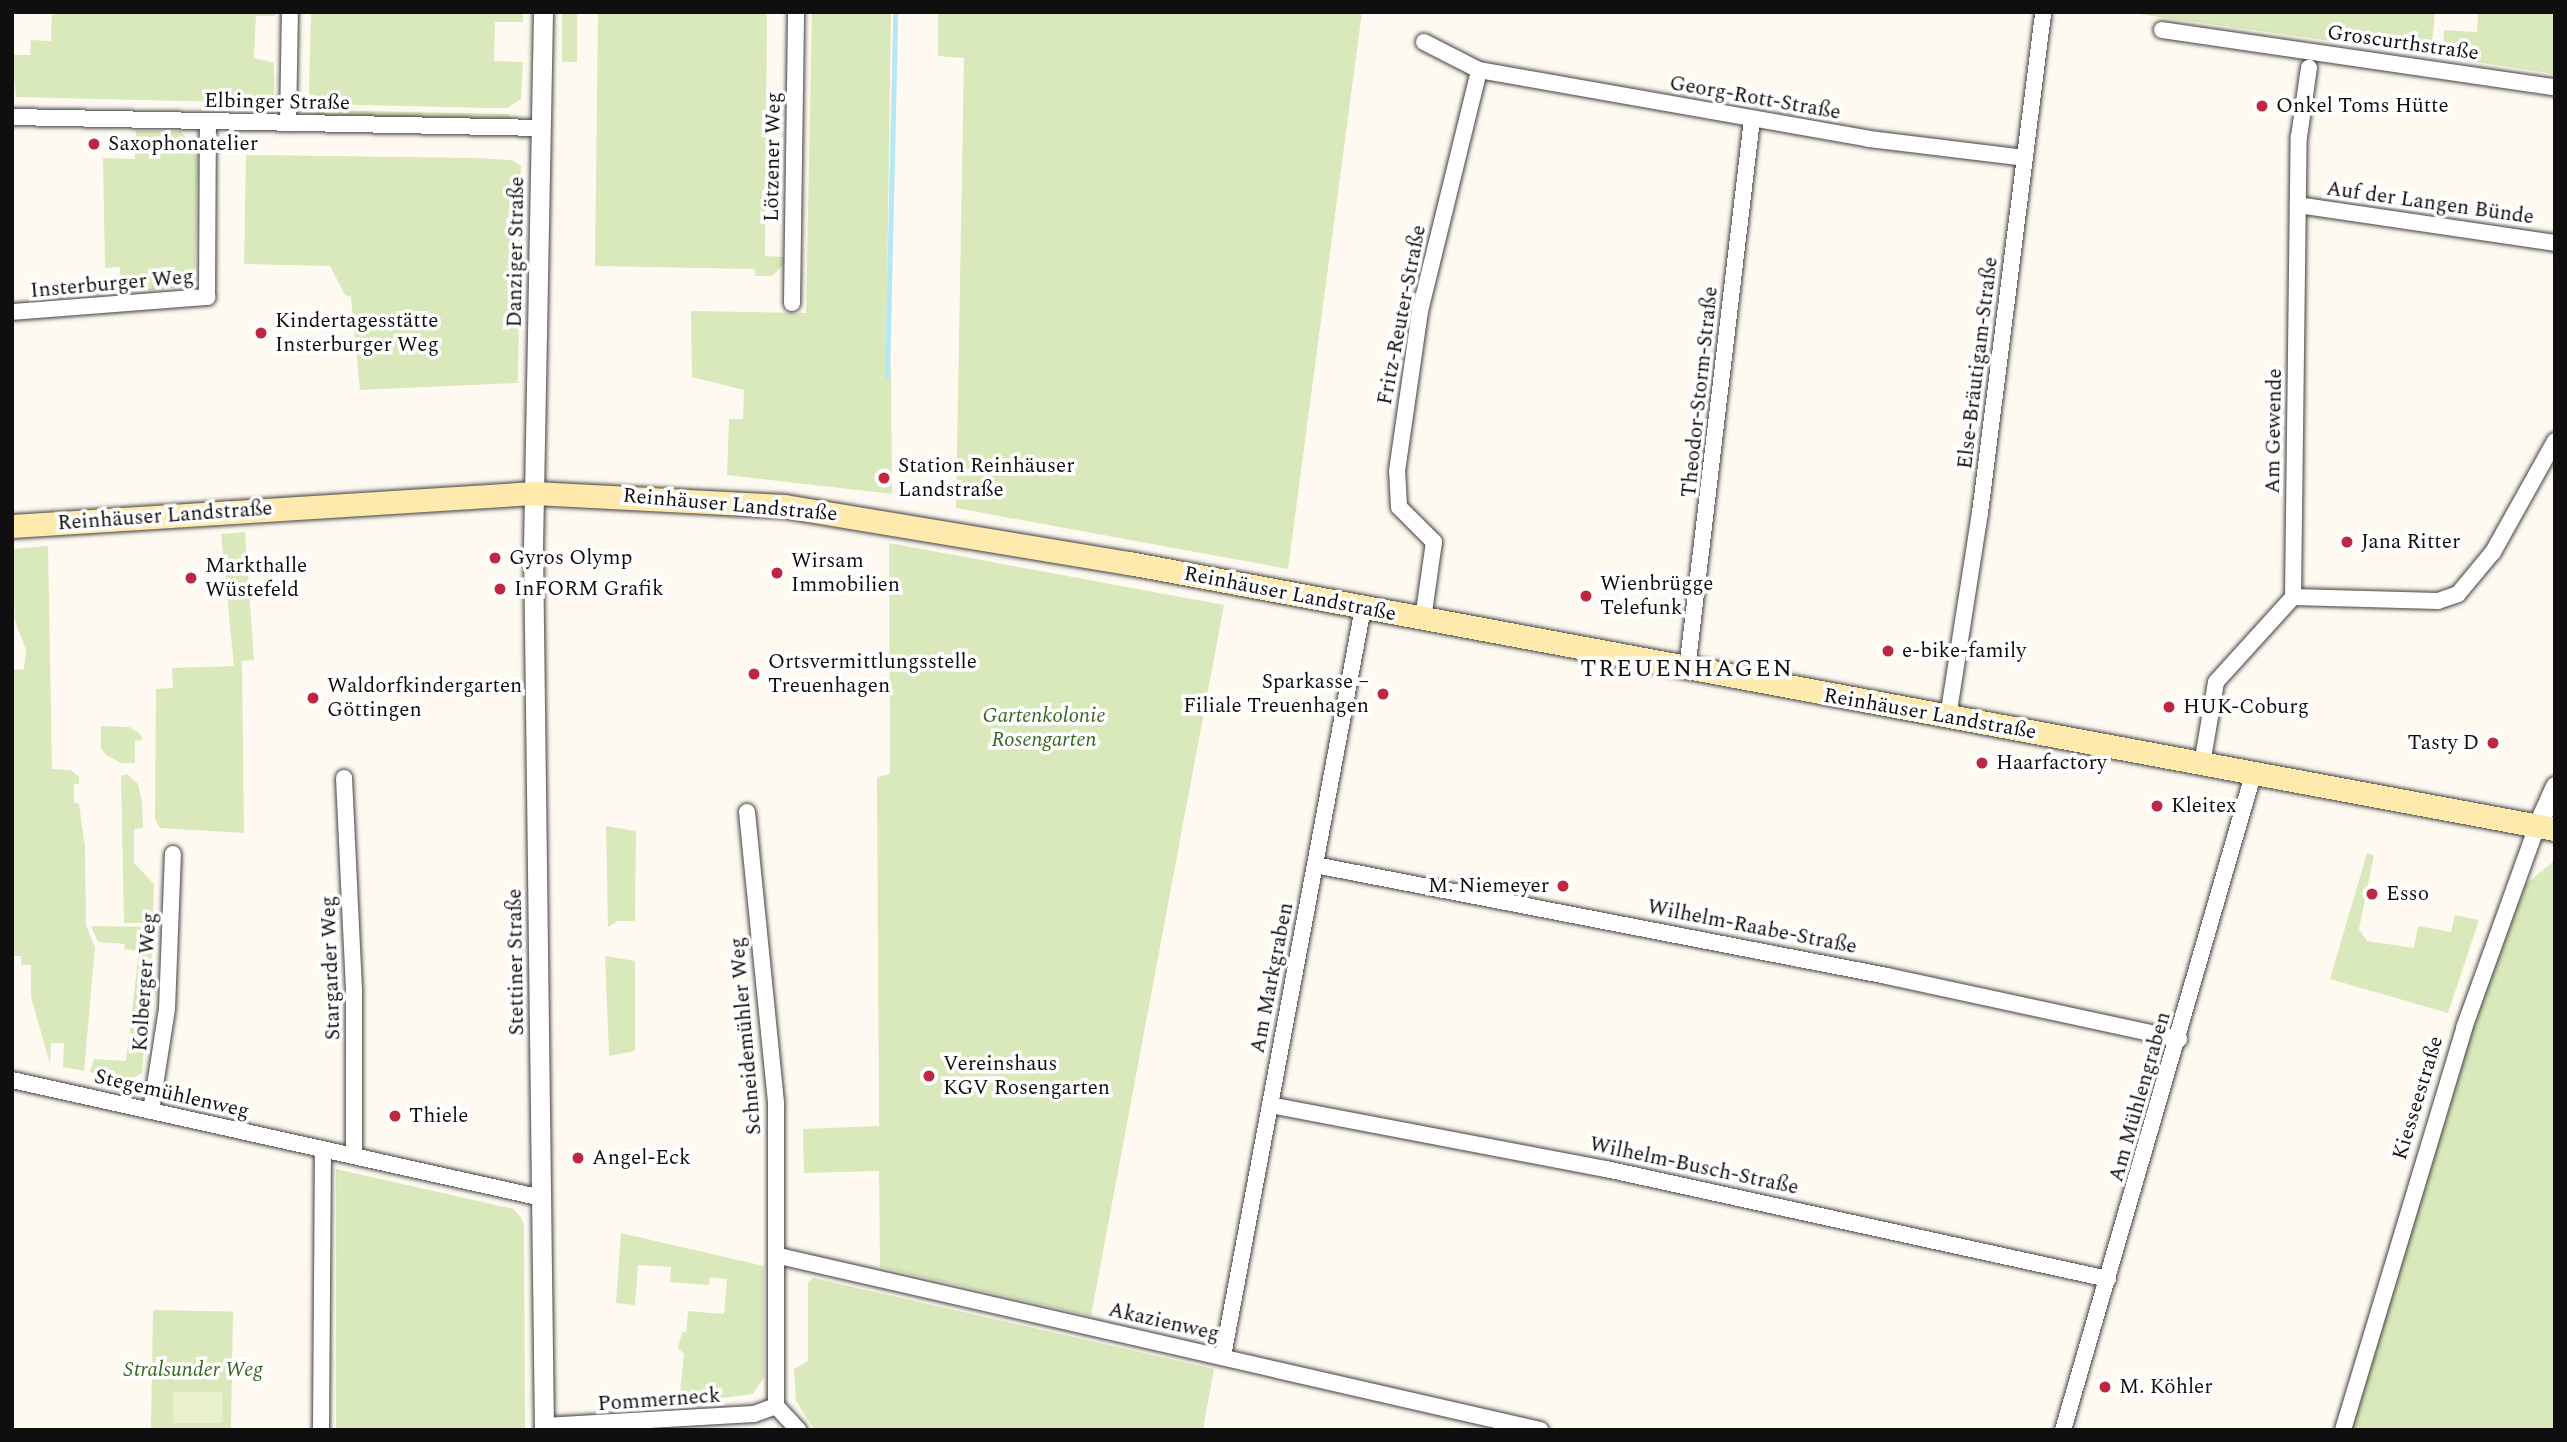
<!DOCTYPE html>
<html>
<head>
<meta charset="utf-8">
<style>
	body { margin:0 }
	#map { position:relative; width:2567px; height:1442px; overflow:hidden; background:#fffaf1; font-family:Spectral,serif }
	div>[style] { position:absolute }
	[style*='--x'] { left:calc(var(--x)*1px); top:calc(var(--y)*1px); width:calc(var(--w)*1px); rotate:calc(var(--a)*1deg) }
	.green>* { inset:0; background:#d9e9bb; transform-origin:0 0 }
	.pitch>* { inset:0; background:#e9f1cc; transform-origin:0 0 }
	.stream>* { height:5px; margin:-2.5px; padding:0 2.5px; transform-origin:2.5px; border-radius:2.5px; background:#b6e7f6 }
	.roads { filter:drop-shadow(0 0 2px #424242) drop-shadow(0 0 2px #424242) }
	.minor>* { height:16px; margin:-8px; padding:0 8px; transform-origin:8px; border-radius:8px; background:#fff }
	.tertiary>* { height:19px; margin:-9.5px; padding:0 9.5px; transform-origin:9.5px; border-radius:9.5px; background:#fff }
	.secondary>* { height:23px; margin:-11.5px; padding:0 11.5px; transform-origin:11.5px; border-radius:11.5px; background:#feeaad }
	.dots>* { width:19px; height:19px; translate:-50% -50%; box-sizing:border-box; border:4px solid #fff; border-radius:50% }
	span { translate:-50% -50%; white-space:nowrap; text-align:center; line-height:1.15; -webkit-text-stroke:7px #fff; paint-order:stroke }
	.street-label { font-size:21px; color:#0f0f0f }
	.poi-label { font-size:21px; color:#0f0f0f }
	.left { translate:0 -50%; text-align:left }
	.right { translate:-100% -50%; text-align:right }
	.park-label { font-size:21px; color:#38671f; font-style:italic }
	.quarter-label { font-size:24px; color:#0f0f0f; letter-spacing:2px }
	.frame { position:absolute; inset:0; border:14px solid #0f0f0f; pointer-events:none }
</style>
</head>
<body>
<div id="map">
	<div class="green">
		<i style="clip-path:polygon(52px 12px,275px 12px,275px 16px,256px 16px,254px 58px,274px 63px,274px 95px,264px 103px,16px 97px,12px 55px,30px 55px,31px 40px,51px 41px)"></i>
		<i style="clip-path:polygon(311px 12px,523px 12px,523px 22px,495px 22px,494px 61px,523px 62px,521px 99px,507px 108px,490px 108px,316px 104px,309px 93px)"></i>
		<i style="left:562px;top:12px;width:15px;height:50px"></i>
		<i style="clip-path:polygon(598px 12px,767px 12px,765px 256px,784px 257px,784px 264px,772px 276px,755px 276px,755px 269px,595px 266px)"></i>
		<i style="clip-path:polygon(812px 12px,891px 12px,886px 365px,891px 366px,892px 494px,727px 475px,729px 419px,743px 419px,744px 390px,692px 377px,691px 311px,806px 313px)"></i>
		<i style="clip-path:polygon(938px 12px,1362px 12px,1288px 569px,956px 508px,964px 58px,938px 56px)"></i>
		<i style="clip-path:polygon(2124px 12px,2435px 12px,2431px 55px)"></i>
		<i style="clip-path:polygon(2478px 12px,2555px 12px,2555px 74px,2443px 57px,2444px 30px,2477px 32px)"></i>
		<i style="clip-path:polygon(314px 110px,508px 114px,512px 119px,314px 117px)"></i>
		<i style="clip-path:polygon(136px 131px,180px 131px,198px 151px,195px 273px,189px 286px,121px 294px,120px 267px,105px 268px,103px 158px,135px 159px)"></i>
		<i style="clip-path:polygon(246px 155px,478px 158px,512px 160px,521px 166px,518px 383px,360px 390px,351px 297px,345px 295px,330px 266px,244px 264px)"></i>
		<i style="clip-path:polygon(245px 532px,254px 660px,242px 661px,244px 833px,160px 828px,155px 819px,156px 689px,173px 688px,172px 668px,234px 666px,221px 534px)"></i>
		<i style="clip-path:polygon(889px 543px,1224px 605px,1091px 1316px,880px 1267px,879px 1171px,804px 1173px,803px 1129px,879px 1126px,877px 777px,890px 774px)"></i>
		<i style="clip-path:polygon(48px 546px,52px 769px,71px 770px,79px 777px,79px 784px,74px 784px,74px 803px,79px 804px,85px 847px,86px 925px,95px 948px,84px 1071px,63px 1067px,64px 1043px,51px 1043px,50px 1064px,31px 997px,31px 965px,21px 965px,21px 956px,12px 956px,12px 670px,24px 669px,26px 650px,15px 621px,12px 549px)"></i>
		<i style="clip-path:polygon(101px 726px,129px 727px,139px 733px,143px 740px,135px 741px,135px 763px,121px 763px,106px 755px,101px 748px)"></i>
		<i style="clip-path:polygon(127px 774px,138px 784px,142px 802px,143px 828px,134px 829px,134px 863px,154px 884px,153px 920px,147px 923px,124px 923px,121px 776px)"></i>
		<i style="clip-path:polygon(606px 826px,636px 831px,635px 921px,618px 921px,608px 927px)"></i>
		<i style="clip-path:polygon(2367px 853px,2374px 855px,2359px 929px,2367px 941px,2414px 948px,2418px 926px,2451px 932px,2455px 915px,2479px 920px,2448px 1013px,2330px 979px)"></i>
		<i style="clip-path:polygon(2555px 860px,2555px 1430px,2352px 1430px,2447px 1101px,2490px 976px,2526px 884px)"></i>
		<i style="clip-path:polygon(91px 926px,154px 927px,142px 1073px,128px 1081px,90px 1072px,94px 1059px,126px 1061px,139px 951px,124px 949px,125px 944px,98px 942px)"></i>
		<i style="clip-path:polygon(605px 956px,635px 961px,635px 1051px,609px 1056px)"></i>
		<i style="clip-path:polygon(336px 1169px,513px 1209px,520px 1216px,524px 1225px,525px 1430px,336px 1430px)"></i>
		<i style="clip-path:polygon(621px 1233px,764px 1266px,764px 1377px,753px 1394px,679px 1404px,684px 1354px,678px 1348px,682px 1332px,686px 1332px,688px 1311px,724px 1314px,727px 1279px,710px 1277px,709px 1285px,670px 1282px,671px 1267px,638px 1265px,635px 1305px,616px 1303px)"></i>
		<i style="clip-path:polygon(813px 1278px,1214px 1369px,1203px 1430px,814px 1430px,796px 1401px,794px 1369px,808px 1361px,808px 1282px)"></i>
		<i style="left:153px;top:1310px;width:80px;height:120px;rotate:1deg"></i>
	</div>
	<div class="pitch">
		<i style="left:222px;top:1392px;width:31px;height:49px;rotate:90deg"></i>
	</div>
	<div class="stream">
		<i style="--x:887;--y:377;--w:365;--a:-88.7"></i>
	</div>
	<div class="roads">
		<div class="minor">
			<i style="--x:2162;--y:30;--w:397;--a:8.3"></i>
			<i style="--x:1424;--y:42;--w:62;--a:27"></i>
			<i style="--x:1479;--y:70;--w:396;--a:10"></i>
			<i style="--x:1869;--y:139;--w:157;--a:6.9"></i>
			<i style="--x:12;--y:117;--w:529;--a:1.19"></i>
			<i style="--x:288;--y:123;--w:111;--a:-89"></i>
			<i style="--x:2298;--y:205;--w:260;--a:8.4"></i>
			<i style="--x:792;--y:303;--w:291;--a:-89.2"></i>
			<i style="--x:12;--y:312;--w:196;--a:-4.4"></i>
			<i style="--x:207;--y:297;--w:176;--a:-89.7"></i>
			<i style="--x:2293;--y:597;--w:145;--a:1.6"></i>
			<i style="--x:2438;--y:601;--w:21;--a:-19"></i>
			<i style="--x:2458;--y:594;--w:55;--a:-50.2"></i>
			<i style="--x:2493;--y:552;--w:127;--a:-60.8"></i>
			<i style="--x:1423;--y:619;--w:78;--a:-81.9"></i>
			<i style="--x:1434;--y:542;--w:49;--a:-135"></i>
			<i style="--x:1399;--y:507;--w:36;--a:-93"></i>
			<i style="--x:1397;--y:471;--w:162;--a:-81.8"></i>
			<i style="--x:1420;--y:311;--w:248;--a:-76.2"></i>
			<i style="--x:1687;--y:670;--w:555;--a:-83.27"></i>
			<i style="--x:1948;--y:717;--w:206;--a:-81.1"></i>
			<i style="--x:1980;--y:513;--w:503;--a:-82.8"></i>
			<i style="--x:2202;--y:764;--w:83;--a:-80.3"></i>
			<i style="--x:2216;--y:682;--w:115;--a:-47.8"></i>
			<i style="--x:2293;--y:597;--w:460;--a:-89.3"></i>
			<i style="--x:2299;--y:137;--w:70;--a:-81.8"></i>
			<i style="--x:344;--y:778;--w:215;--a:87.3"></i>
			<i style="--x:354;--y:993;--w:163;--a:90"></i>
			<i style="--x:747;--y:812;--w:294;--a:84.3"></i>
			<i style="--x:776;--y:1105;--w:301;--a:90"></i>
			<i style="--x:776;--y:1406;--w:33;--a:47"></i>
			<i style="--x:1315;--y:865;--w:583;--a:10.98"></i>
			<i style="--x:1887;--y:976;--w:299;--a:12.2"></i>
			<i style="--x:12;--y:1080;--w:543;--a:12.55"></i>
			<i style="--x:1270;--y:1105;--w:342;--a:10.8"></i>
			<i style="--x:1606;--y:1169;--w:514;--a:12.36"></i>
			<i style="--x:151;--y:1111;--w:103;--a:-81.1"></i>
			<i style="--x:167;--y:1009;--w:155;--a:-87.8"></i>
			<i style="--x:779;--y:1256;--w:781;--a:12.88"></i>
			<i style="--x:1223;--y:1356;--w:761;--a:-79.4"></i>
			<i style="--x:544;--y:1426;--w:210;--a:-3.3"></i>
			<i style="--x:754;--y:1414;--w:23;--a:-20"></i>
			<i style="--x:321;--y:1430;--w:281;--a:-89.6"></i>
			<i style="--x:2063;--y:1430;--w:682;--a:-73.82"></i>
			<i style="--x:2343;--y:1430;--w:420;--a:-73.2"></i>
			<i style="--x:2464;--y:1028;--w:215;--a:-70.1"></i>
		</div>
		<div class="tertiary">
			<i style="--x:543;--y:12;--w:534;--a:91.07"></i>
			<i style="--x:533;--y:546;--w:884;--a:89.29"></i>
			<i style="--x:2537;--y:826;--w:44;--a:-65.8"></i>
		</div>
		<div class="secondary">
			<i style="--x:12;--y:526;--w:523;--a:-3.62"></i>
			<i style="--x:534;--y:493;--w:250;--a:3"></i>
			<i style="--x:784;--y:506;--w:350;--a:9.4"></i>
			<i style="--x:1129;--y:563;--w:1451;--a:10.57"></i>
		</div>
	</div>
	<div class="dots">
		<i style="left:2262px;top:106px;background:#be2744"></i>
		<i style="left:94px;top:144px;background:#be2744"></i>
		<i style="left:261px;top:333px;background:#be2744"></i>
		<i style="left:884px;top:478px;background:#be2744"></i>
		<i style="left:2347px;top:542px;background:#be2744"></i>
		<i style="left:495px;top:558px;background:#be2744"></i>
		<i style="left:777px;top:573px;background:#be2744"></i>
		<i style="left:191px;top:578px;background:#be2744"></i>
		<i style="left:500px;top:589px;background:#be2744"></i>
		<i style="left:1586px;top:596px;background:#be2744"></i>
		<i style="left:1888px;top:651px;background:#be2744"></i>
		<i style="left:754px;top:674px;background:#be2744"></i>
		<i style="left:1383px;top:694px;background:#be2744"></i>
		<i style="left:313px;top:698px;background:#be2744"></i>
		<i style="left:2169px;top:707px;background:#be2744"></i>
		<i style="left:2493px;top:743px;background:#be2744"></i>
		<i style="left:1982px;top:763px;background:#be2744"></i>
		<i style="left:2157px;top:806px;background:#be2744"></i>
		<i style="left:1563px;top:886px;background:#be2744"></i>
		<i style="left:2372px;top:894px;background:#be2744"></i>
		<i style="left:929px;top:1076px;background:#be2744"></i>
		<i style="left:395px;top:1116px;background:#be2744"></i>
		<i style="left:578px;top:1158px;background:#be2744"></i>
		<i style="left:2105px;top:1387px;background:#be2744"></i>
	</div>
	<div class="street-label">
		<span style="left:2403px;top:43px;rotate:8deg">Groscurthstraße</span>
		<span style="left:1755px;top:98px;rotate:10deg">Georg-Rott-Straße</span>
		<span style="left:277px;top:102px;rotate:1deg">Elbinger Straße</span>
		<span style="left:773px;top:157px;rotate:-89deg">Lötzener Weg</span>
		<span style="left:2430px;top:203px;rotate:8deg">Auf der Langen Bünde</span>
		<span style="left:516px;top:252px;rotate:-89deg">Danziger Straße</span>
		<span style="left:112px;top:284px;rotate:-5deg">Insterburger Weg</span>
		<span style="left:1402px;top:315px;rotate:-79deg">Fritz-Reuter-Straße</span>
		<span style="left:1978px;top:363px;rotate:-83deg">Else-Bräutigam-Straße</span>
		<span style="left:1700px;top:392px;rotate:-84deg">Theodor-Storm-Straße</span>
		<span style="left:2274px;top:431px;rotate:-89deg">Am Gewende</span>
		<span style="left:730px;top:505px;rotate:5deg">Reinhäuser Landstraße</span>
		<span style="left:165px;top:516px;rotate:-4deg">Reinhäuser Landstraße</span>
		<span style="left:1290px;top:594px;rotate:11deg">Reinhäuser Landstraße</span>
		<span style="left:1930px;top:714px;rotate:10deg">Reinhäuser Landstraße</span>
		<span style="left:1752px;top:927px;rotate:11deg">Wilhelm-Raabe-Straße</span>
		<span style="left:516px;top:962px;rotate:-91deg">Stettiner Straße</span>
		<span style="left:331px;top:968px;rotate:-92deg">Stargarder Weg</span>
		<span style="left:1272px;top:978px;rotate:-79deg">Am Markgraben</span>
		<span style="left:145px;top:982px;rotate:-86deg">Kolberger Weg</span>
		<span style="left:746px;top:1036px;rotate:-95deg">Schneidemühler Weg</span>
		<span style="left:172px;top:1094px;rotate:13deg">Stegemühlenweg</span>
		<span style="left:2140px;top:1097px;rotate:-74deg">Am Mühlengraben</span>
		<span style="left:2418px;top:1098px;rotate:-73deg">Kiesseestraße</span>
		<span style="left:1694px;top:1166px;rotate:12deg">Wilhelm-Busch-Straße</span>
		<span style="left:1164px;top:1322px;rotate:13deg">Akazienweg</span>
		<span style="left:659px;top:1400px;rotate:-4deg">Pommerneck</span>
	</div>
	<div class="poi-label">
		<span class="left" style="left:2276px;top:106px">Onkel Toms Hütte</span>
		<span class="left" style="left:108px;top:144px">Saxophonatelier</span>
		<span class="left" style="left:275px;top:333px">Kindertagesstätte<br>Insterburger Weg</span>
		<span class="left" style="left:898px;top:478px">Station Reinhäuser<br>Landstraße</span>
		<span class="left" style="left:2361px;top:542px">Jana Ritter</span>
		<span class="left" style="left:509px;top:558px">Gyros Olymp</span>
		<span class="left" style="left:791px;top:573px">Wirsam<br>Immobilien</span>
		<span class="left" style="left:205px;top:578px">Markthalle<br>Wüstefeld</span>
		<span class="left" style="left:1600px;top:596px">Wienbrügge<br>Telefunk</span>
		<span class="left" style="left:514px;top:589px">InFORM Grafik</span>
		<span class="left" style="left:1902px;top:651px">e-bike-family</span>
		<span class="left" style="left:768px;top:674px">Ortsvermittlungsstelle<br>Treuenhagen</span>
		<span class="right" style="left:1369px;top:694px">Sparkasse –<br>Filiale Treuenhagen</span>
		<span class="left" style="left:327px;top:698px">Waldorfkindergarten<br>Göttingen</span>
		<span class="left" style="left:2183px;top:707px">HUK-Coburg</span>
		<span class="right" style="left:2479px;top:743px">Tasty D</span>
		<span class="left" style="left:1996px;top:763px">Haarfactory</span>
		<span class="left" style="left:2171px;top:806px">Kleitex</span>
		<span class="right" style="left:1549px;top:886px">M. Niemeyer</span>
		<span class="left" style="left:2386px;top:894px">Esso</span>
		<span class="left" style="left:943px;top:1076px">Vereinshaus<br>KGV Rosengarten</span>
		<span class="left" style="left:409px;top:1116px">Thiele</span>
		<span class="left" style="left:592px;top:1158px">Angel-Eck</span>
		<span class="left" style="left:2119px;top:1387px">M. Köhler</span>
	</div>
	<div class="park-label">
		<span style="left:1044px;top:728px">Gartenkolonie<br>Rosengarten</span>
		<span style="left:193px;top:1370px">Stralsunder Weg</span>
	</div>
	<div class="quarter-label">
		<span style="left:1687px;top:670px">TREUENHAGEN</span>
	</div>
	<div class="frame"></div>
</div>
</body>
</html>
